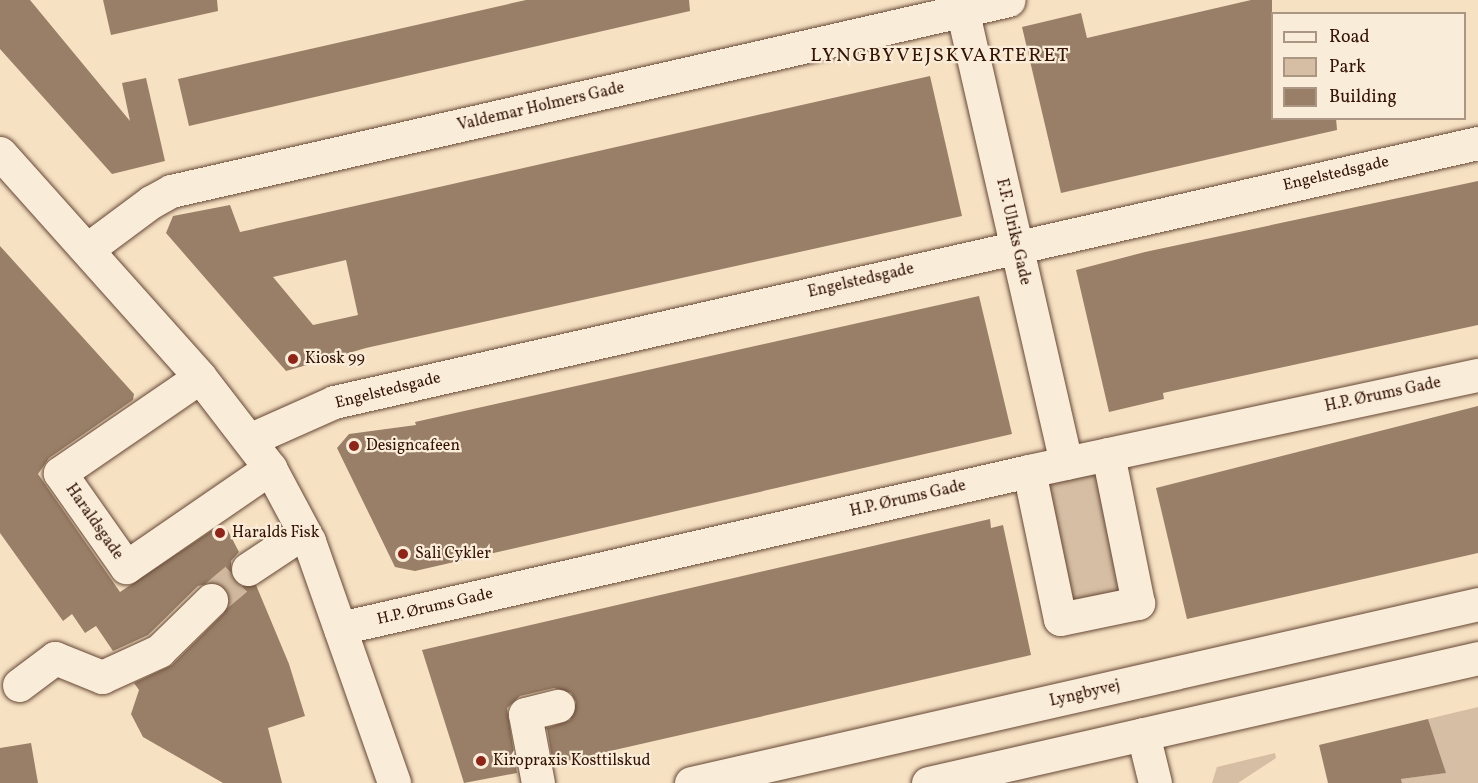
<!DOCTYPE html>
<html>
<head>
<meta charset="utf-8">
<style>
	body { margin:0 }
	#map { position:relative; width:1478px; height:783px; overflow:hidden; background:#f6e1c3; font-family:Vollkorn,serif }
	div>[style] { position:absolute }
	[style*='--x'] { left:calc(var(--x)*1px); top:calc(var(--y)*1px); width:calc(var(--w)*1px); rotate:calc(var(--a)*1deg) }
	.green>* { inset:0; background:#d5bea3; transform-origin:0 0 }
	.building>* { inset:0; background:#997f68 }
	.minor-tunnel>* { height:33px; margin-top:-16.5px; transform-origin:0; background:repeating-linear-gradient(90deg,#cfb89d 0 33px,transparent 0 49px) }
	.roads { filter:drop-shadow(0 0 2px #654735) drop-shadow(0 0 2px #654735) }
	.minor>* { height:33px; margin:-16.5px; padding:0 16.5px; transform-origin:16.5px; border-radius:16.5px; background:#f9ecd8 }
	.dots>* { width:16px; height:16px; translate:-50% -50%; box-sizing:border-box; border:3px solid #f9ecd8; border-radius:50% }
	span { translate:-50% -50%; white-space:nowrap; text-align:center; line-height:1.15; -webkit-text-stroke:4.5px #f9ecd8; paint-order:stroke }
	.street-label { font-size:16px; color:#351406 }
	.poi-label { font-size:16px; color:#351406 }
	.left { translate:0 -50%; text-align:left }
	.quarter-label { font-size:20px; color:#351406; letter-spacing:1.5px }
	.legend { position:absolute; left:1271px; top:12px; width:195px; height:108px; box-sizing:border-box; background:#f9ecd8; border:2px solid #ab9684; margin:0; padding:8px 10px; list-style:none; font-size:18px; color:#351406 }
	.legend li { display:flex; align-items:center; gap:12px; height:30px }
	.legend b { width:30px; border:2px solid #ab9684 }
</style>
</head>
<body>
<div id="map">
	<div class="green">
		<i style="left:1103px;top:468px;width:130px;height:68px;rotate:78deg"></i>
		<i style="clip-path:polygon(1478px 707px,1478px 783px,1402px 783px,1401px 779px,1445px 773px,1428px 719px)"></i>
		<i style="clip-path:polygon(1275px 753px,1276px 758px,1238px 783px,1212px 783px,1217px 767px)"></i>
	</div>
	<div class="building">
		<i style="clip-path:polygon(0 0,30px 0,130px 121px,122px 83px,146px 78px,165px 161px,112px 174px,0 49px)"></i>
		<i style="clip-path:polygon(103px 0,217px 0,218px 11px,111px 35px)"></i>
		<i style="clip-path:polygon(526px 0,689px 0,690px 11px,189px 126px,178px 79px)"></i>
		<i style="clip-path:polygon(1251px 0,1272px 0,1272px 118px,1336px 118px,1337px 130px,1061px 193px,1022px 27px,1081px 13px,1087px 38px)"></i>
		<i style="clip-path:polygon(evenodd,930px 76px,962px 216px,366px 348px,286px 371px,166px 233px,173px 216px,230px 205px,240px 232px,930px 76px,346px 260px,358px 315px,313px 325px,273px 277px,346px 260px)"></i>
		<i style="clip-path:polygon(1478px 181px,1478px 325px,1163px 393px,1164px 399px,1109px 412px,1076px 270px,1145px 252px)"></i>
		<i style="clip-path:polygon(0 246px,134px 394px,133px 400px,49px 458px,38px 474px,120px 592px,217px 527px,227px 529px,239px 552px,231px 561px,232px 579px,240px 586px,256px 585px,289px 664px,305px 716px,268px 728px,282px 783px,223px 783px,143px 737px,131px 714px,139px 690px,134px 683px,172px 665px,224px 613px,229px 596px,224px 587px,215px 582px,198px 586px,148px 635px,113px 651px,96px 626px,85px 633px,72px 614px,63px 621px,0 533px)"></i>
		<i style="clip-path:polygon(979px 296px,1012px 434px,415px 571px,395px 567px,337px 448px,349px 434px,416px 425px,415px 422px)"></i>
		<i style="clip-path:polygon(1478px 406px,1478px 553px,1187px 619px,1156px 488px)"></i>
		<i style="clip-path:polygon(990px 519px,991px 528px,1003px 525px,1031px 655px,553px 764px,547px 728px,570px 720px,576px 702px,571px 693px,554px 688px,520px 696px,507px 708px,517px 773px,464px 783px,422px 650px)"></i>
		<i style="clip-path:polygon(1428px 719px,1446px 773px,1401px 779px,1402px 783px,1328px 783px,1319px 745px)"></i>
		<i style="clip-path:polygon(31px 743px,38px 783px,0 783px,0 748px)"></i>
	</div>
	<div class="minor-tunnel">
		<i style="--x:211;--y:600;--w:48;--a:-40"></i>
	</div>
	<div class="roads">
		<div class="minor">
			<i style="--x:960;--y:0;--w:475;--a:77.1"></i>
			<i style="--x:0;--y:153;--w:300;--a:48.2"></i>
			<i style="--x:200;--y:377;--w:115;--a:52.4"></i>
			<i style="--x:270;--y:468;--w:83;--a:61.9"></i>
			<i style="--x:309;--y:541;--w:256;--a:70.6"></i>
			<i style="--x:89;--y:248;--w:77;--a:-36.6"></i>
			<i style="--x:151;--y:202;--w:23;--a:-29"></i>
			<i style="--x:171;--y:191;--w:859;--a:-12.84"></i>
			<i style="--x:200;--y:377;--w:170;--a:145.6"></i>
			<i style="--x:60;--y:473;--w:115;--a:54.9"></i>
			<i style="--x:126;--y:567;--w:175;--a:-34.5"></i>
			<i style="--x:251;--y:439;--w:91;--a:-24"></i>
			<i style="--x:334;--y:402;--w:1173;--a:-12.76"></i>
			<i style="--x:1029;--y:471;--w:151;--a:78.2"></i>
			<i style="--x:1060;--y:619;--w:80;--a:-11.6"></i>
			<i style="--x:1138;--y:603;--w:152;--a:-101.4"></i>
			<i style="--x:248;--y:569;--w:67;--a:-33.5"></i>
			<i style="--x:340;--y:628;--w:707;--a:-12.84"></i>
			<i style="--x:1029;--y:471;--w:459;--a:-12.1"></i>
			<i style="--x:19;--y:685;--w:45;--a:-36.9"></i>
			<i style="--x:55;--y:658;--w:51;--a:22"></i>
			<i style="--x:102;--y:677;--w:63;--a:-24.5"></i>
			<i style="--x:159;--y:651;--w:73;--a:-44.4"></i>
			<i style="--x:1143;--y:734;--w:50;--a:76.2"></i>
			<i style="--x:538;--y:783;--w:70;--a:-100.7"></i>
			<i style="--x:525;--y:714;--w:34;--a:-14"></i>
			<i style="--x:691;--y:783;--w:807;--a:-12.81"></i>
			<i style="--x:928;--y:783;--w:564;--a:-12.8"></i>
		</div>
	</div>
	<div class="dots">
		<i style="left:293px;top:359px;background:#8f2418"></i>
		<i style="left:354px;top:446px;background:#8f2418"></i>
		<i style="left:220px;top:533px;background:#8f2418"></i>
		<i style="left:403px;top:554px;background:#8f2418"></i>
		<i style="left:481px;top:761px;background:#8f2418"></i>
	</div>
	<div class="street-label">
		<span style="left:541px;top:107px;rotate:-13deg">Valdemar Holmers Gade</span>
		<span style="left:1336px;top:174px;rotate:-13deg">Engelstedsgade</span>
		<span style="left:1013px;top:232px;rotate:77deg">F.F. Ulriks Gade</span>
		<span style="left:861px;top:281px;rotate:-13deg">Engelstedsgade</span>
		<span style="left:388px;top:391px;rotate:-14deg">Engelstedsgade</span>
		<span style="left:1383px;top:395px;rotate:-12deg">H.P. Ørums Gade</span>
		<span style="left:908px;top:499px;rotate:-13deg">H.P. Ørums Gade</span>
		<span style="left:94px;top:522px;rotate:55deg">Haraldsgade</span>
		<span style="left:435px;top:607px;rotate:-13deg">H.P. Ørums Gade</span>
		<span style="left:1085px;top:694px;rotate:-13deg">Lyngbyvej</span>
	</div>
	<div class="poi-label">
		<span class="left" style="left:305px;top:359px">Kiosk 99</span>
		<span class="left" style="left:366px;top:446px">Designcafeen</span>
		<span class="left" style="left:232px;top:533px">Haralds Fisk</span>
		<span class="left" style="left:415px;top:554px">Sali Cykler</span>
		<span class="left" style="left:493px;top:761px">Kiropraxis Kosttilskud</span>
	</div>
	<div class="quarter-label">
		<span style="left:940px;top:56px">LYNGBYVEJSKVARTERET</span>
	</div>
	<ul class="legend">
	<li><b style="height:8px;background:#f9ecd8"></b>Road</li>
	<li><b style="height:16px;background:#d5bea3"></b>Park</li>
	<li><b style="height:16px;background:#997f68"></b>Building</li>
	</ul>
</div>
</body>
</html>
